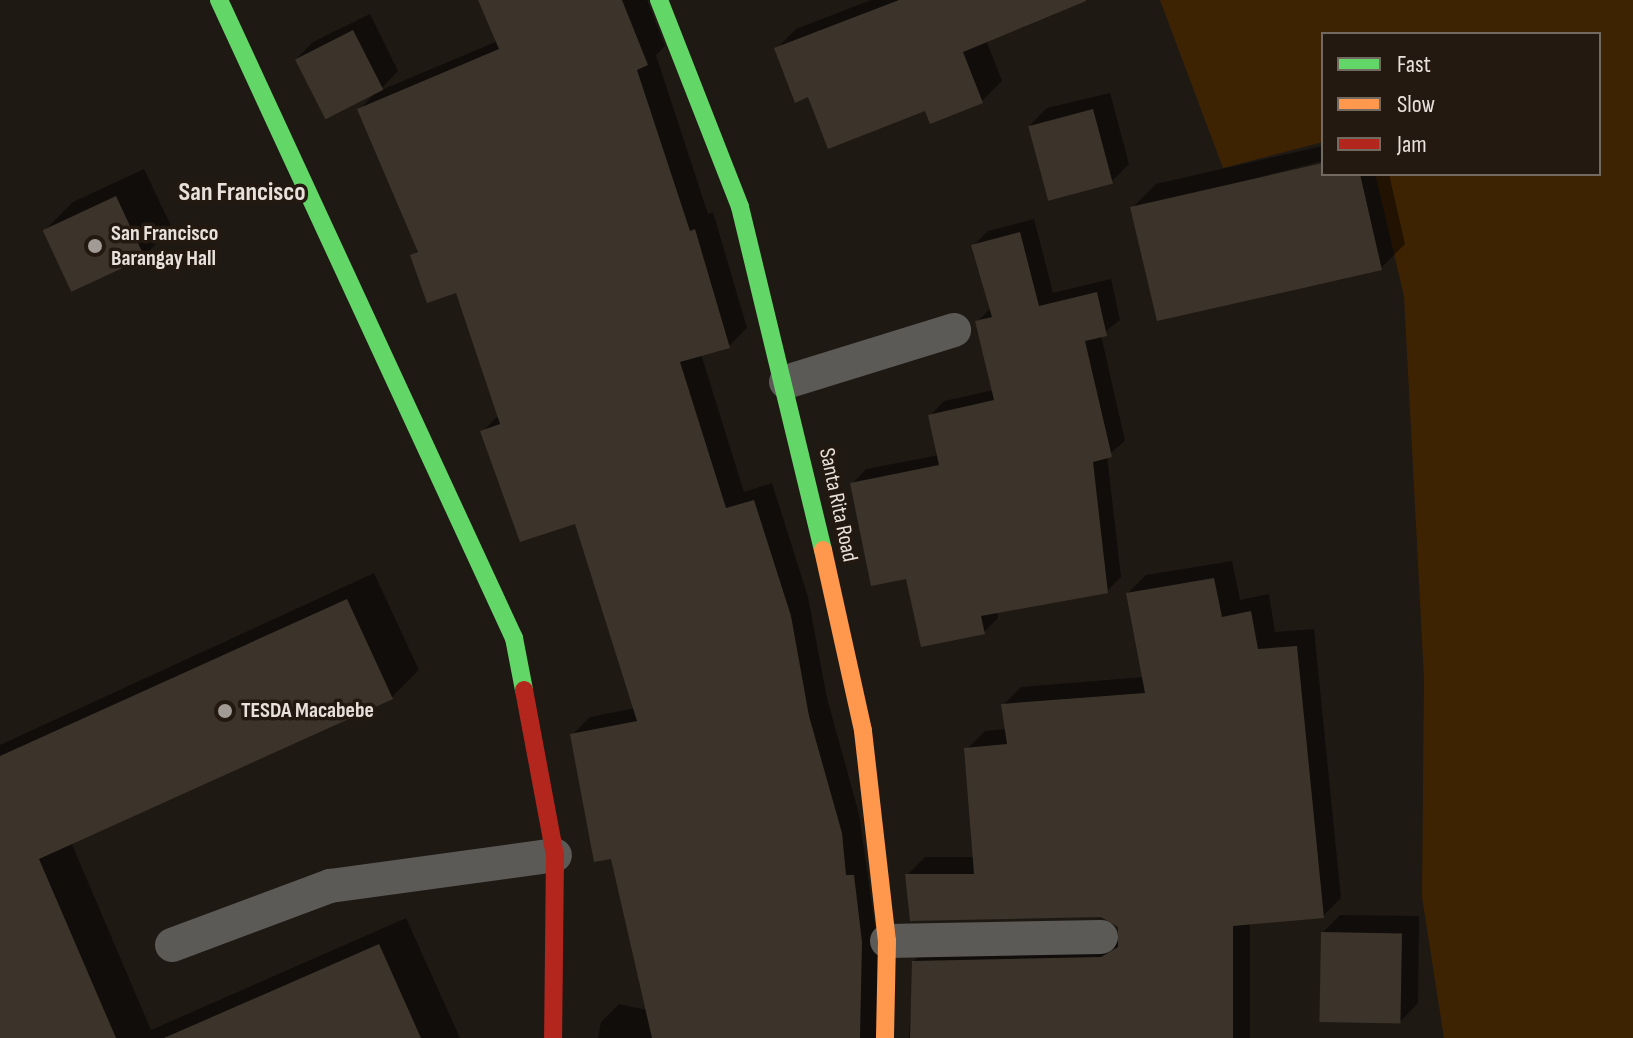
<!DOCTYPE html>
<html>
<head>
<meta charset="utf-8">
<style>
	body { margin:0 }
	#map { position:relative; width:1633px; height:1038px; overflow:hidden; background:#1f1914; font-family:"Sofia Sans Condensed",sans-serif }
	div>[style] { position:absolute }
	[style*='--x'] { left:calc(var(--x)*1px); top:calc(var(--y)*1px); width:calc(var(--w)*1px); rotate:calc(var(--a)*1deg) }
	.green>* { inset:0; background:#3e2303 }
	.shadow>* { inset:0; background:#0007 }
	.building>* { inset:0; background:#3c342b; transform-origin:0 0 }
	.lane>* { height:34px; margin:-17px; padding:0 17px; transform-origin:17px; border-radius:17px; background:#5c5a57 }
	.fast>* { height:18px; margin:-9px; padding:0 9px; transform-origin:9px; border-radius:9px; background:#63d668 }
	.slow>* { height:18px; margin:-9px; padding:0 9px; transform-origin:9px; border-radius:9px; background:#ff974d }
	.jam>* { height:18px; margin:-9px; padding:0 9px; transform-origin:9px; border-radius:9px; background:#b3261e }
	.dots>* { width:22px; height:22px; translate:-50% -50%; box-sizing:border-box; border:4px solid #231910; border-radius:50% }
	span { translate:-50% -50%; white-space:nowrap; text-align:center; line-height:1.15; -webkit-text-stroke:7px #231910; paint-order:stroke }
	.poi-label { font-size:22px; color:#e8e1db; font-weight:700 }
	.left { translate:0 -50%; text-align:left }
	.street-label { font-size:22px; color:#e8e1db }
	.quarter-label { font-size:26px; color:#e8e1db; font-weight:700 }
	.legend { position:absolute; left:1321px; top:32px; width:280px; height:144px; box-sizing:border-box; background:#231910; border:2px solid #726961; margin:0; padding:10px 14px; list-style:none; font-size:24px; color:#e8e1db }
	.legend li { display:flex; align-items:center; gap:16px; height:40px }
	.legend b { width:40px; border:2px solid #726961 }
</style>
</head>
<body>
<div id="map">
	<div class="green">
		<i style="clip-path:polygon(1160px 0,1633px 0,1633px 1038px,1444px 1038px,1422px 897px,1424px 678px,1404px 296px,1375px 174px,1599px 174px,1599px 34px,1323px 34px,1323px 142px,1223px 168px)"></i>
	</div>
	<div class="shadow">
		<i style="clip-path:polygon(494px 0,647px 0,665px 46px,656px 55px,708px 214px,713px 212px,747px 328px,729px 346px,701px 354px,744px 492px,772px 483px,808px 597px,827px 698px,859px 814px,891px 1038px,598px 1038px,601px 1022px,619px 1004px,647px 1010px,613px 856px,572px 735px,590px 717px,635px 708px,576px 522px,483px 431px,499px 415px,457px 290px,413px 256px,419px 249px,359px 110px,378px 90px,296px 59px,313px 42px,370px 14px,398px 71px,379px 91px,498px 41px)"></i>
		<i style="clip-path:polygon(871px 0,1029px 0,986px 40px,1002px 81px,982px 101px,926px 109px,809px 94px,776px 49px,796px 29px)"></i>
		<i style="clip-path:polygon(1110px 93px,1129px 164px,1112px 181px,1030px 125px,1047px 108px)"></i>
		<i style="clip-path:polygon(1323px 146px,1323px 161px,1157px 203px,1323px 165px,1323px 174px,1389px 174px,1405px 244px,1381px 268px,1132px 208px,1156px 184px)"></i>
		<i style="clip-path:polygon(144px 169px,172px 228px,144px 256px,45px 230px,73px 202px)"></i>
		<i style="clip-path:polygon(1034px 219px,1053px 293px,1111px 279px,1120px 320px,1101px 335px,1125px 441px,1107px 456px,1121px 577px,1107px 591px,997px 611px,998px 618px,984px 632px,907px 577px,852px 484px,866px 469px,939px 455px,930px 416px,944px 401px,994px 390px,977px 322px,992px 307px,973px 246px,988px 231px)"></i>
		<i style="clip-path:polygon(1232px 561px,1240px 600px,1269px 594px,1275px 632px,1314px 629px,1341px 898px,1323px 916px,1250px 923px,1250px 1038px,909px 1038px,914px 961px,932px 943px,1120px 940px,1120px 926px,1102px 915px,907px 875px,925px 857px,975px 857px,967px 749px,985px 731px,1007px 729px,1003px 705px,1021px 687px,1144px 677px,1128px 593px,1146px 575px)"></i>
		<i style="clip-path:polygon(374px 573px,419px 670px,392px 697px,71px 842px,151px 1030px,406px 918px,460px 1038px,0 1038px,0 745px)"></i>
		<i style="clip-path:polygon(1340px 915px,1419px 916px,1418px 1003px,1401px 1021px,1323px 932px)"></i>
	</div>
	<div class="building">
		<i style="clip-path:polygon(478px 0,622px 0,648px 65px,637px 70px,690px 231px,695px 229px,730px 348px,680px 362px,726px 508px,754px 500px,791px 616px,809px 716px,842px 833px,846px 875px,854px 875px,862px 942px,860px 1038px,652px 1038px,611px 859px,594px 862px,570px 734px,637px 721px,575px 524px,520px 542px,480px 431px,500px 424px,456px 293px,427px 303px,410px 255px,418px 252px,357px 109px,499px 49px)"></i>
		<i style="clip-path:polygon(899px 0,1086px 0,1086px 1px,963px 52px,983px 103px,930px 124px,925px 111px,828px 149px,808px 97px,795px 103px,774px 48px)"></i>
		<i style="left:353px;top:30px;width:67px;height:65px;rotate:63deg"></i>
		<i style="left:1093px;top:109px;width:77px;height:67px;rotate:75deg"></i>
		<i style="clip-path:polygon(1323px 163px,1323px 174px,1360px 174px,1382px 270px,1157px 321px,1130px 207px)"></i>
		<i style="left:116px;top:196px;width:68px;height:81px;rotate:65deg"></i>
		<i style="clip-path:polygon(1020px 232px,1039px 306px,1097px 292px,1107px 336px,1085px 341px,1112px 457px,1093px 462px,1108px 593px,981px 616px,985px 634px,921px 647px,906px 579px,871px 586px,850px 483px,939px 465px,928px 415px,994px 400px,975px 321px,992px 317px,971px 245px)"></i>
		<i style="clip-path:polygon(1214px 578px,1222px 617px,1251px 611px,1258px 649px,1297px 646px,1324px 918px,1233px 926px,1233px 1038px,910px 1038px,912px 961px,1101px 957px,1118px 947px,1118px 927px,1101px 917px,910px 921px,905px 874px,974px 874px,964px 748px,1007px 744px,1001px 704px,1145px 693px,1126px 593px)"></i>
		<i style="clip-path:polygon(347px 599px,393px 699px,39px 859px,116px 1038px,0 1038px,0 756px)"></i>
		<i style="left:1321px;top:932px;width:81px;height:90px;rotate:1deg"></i>
		<i style="clip-path:polygon(379px 944px,421px 1038px,164px 1038px)"></i>
	</div>
	<div class="lane">
		<i style="--x:786;--y:382;--w:176;--a:-17.2"></i>
		<i style="--x:887;--y:941;--w:214;--a:-1.1"></i>
		<i style="--x:172;--y:945;--w:169;--a:-20.5"></i>
		<i style="--x:330;--y:886;--w:227;--a:-7.8"></i>
	</div>
	<div class="fast">
		<i style="--x:219;--y:0;--w:703;--a:65.19"></i>
		<i style="--x:514;--y:638;--w:53;--a:79.1"></i>
		<i style="--x:659;--y:0;--w:222;--a:68.6"></i>
		<i style="--x:740;--y:207;--w:353;--a:76.4"></i>
	</div>
	<div class="slow">
		<i style="--x:823;--y:550;--w:185;--a:77.5"></i>
		<i style="--x:863;--y:731;--w:211;--a:83.5"></i>
		<i style="--x:887;--y:941;--w:97;--a:91.2"></i>
	</div>
	<div class="jam">
		<i style="--x:524;--y:690;--w:168;--a:79.4"></i>
		<i style="--x:555;--y:855;--w:183;--a:90.6"></i>
	</div>
	<div class="dots">
		<i style="left:95px;top:246px;background:#a29b95"></i>
		<i style="left:225px;top:711px;background:#a29b95"></i>
	</div>
	<div class="poi-label">
		<span class="left" style="left:111px;top:246px">San Francisco<br>Barangay Hall</span>
		<span class="left" style="left:241px;top:711px">TESDA Macabebe</span>
	</div>
	<div class="street-label">
		<span style="left:838px;top:505px;rotate:78deg">Santa Rita Road</span>
	</div>
	<div class="quarter-label">
		<span style="left:242px;top:193px">San Francisco</span>
	</div>
	<ul class="legend">
	<li><b style="height:10px;background:#63d668"></b>Fast</li>
	<li><b style="height:10px;background:#ff974d"></b>Slow</li>
	<li><b style="height:10px;background:#b3261e"></b>Jam</li>
	</ul>
</div>
</body>
</html>
